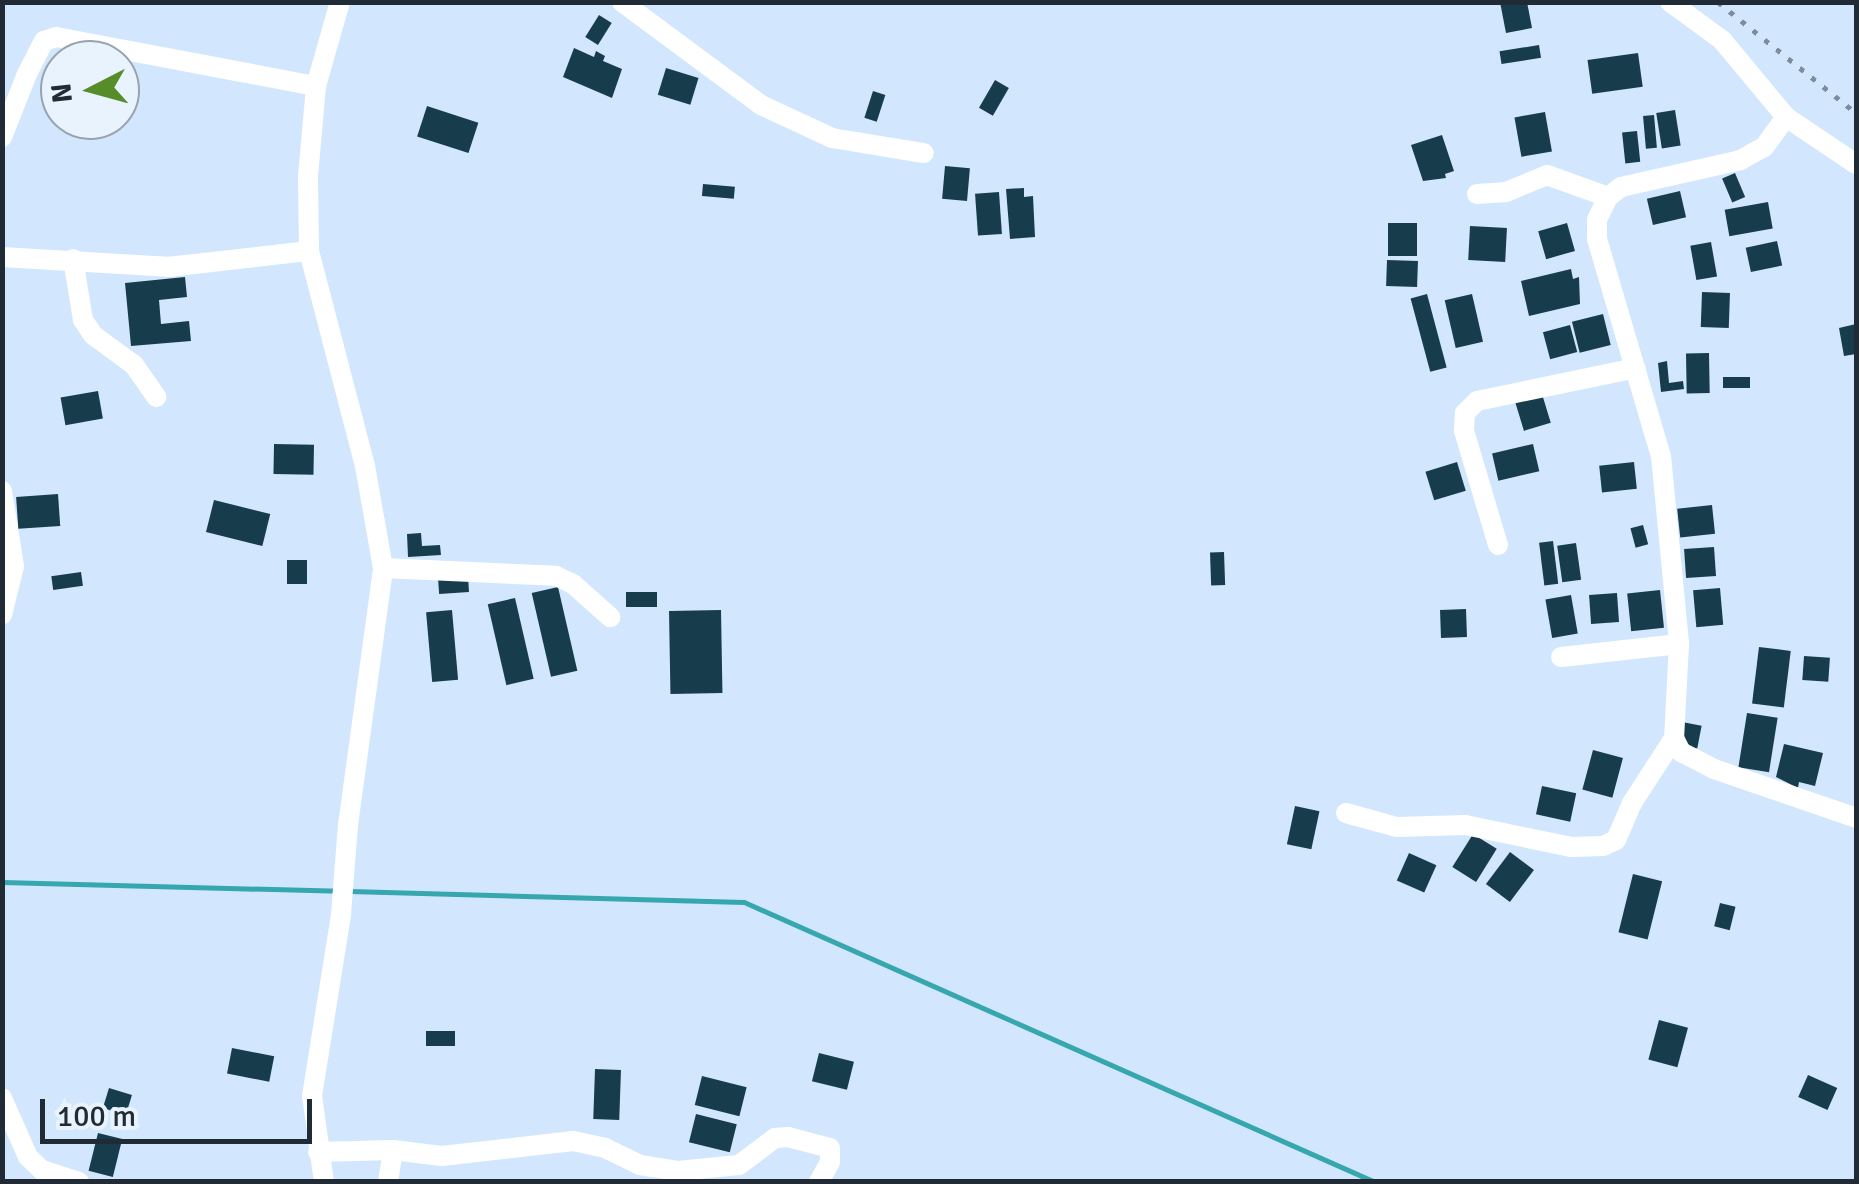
<!DOCTYPE html>
<html>
<head>
<meta charset="utf-8">
<style>
	body { margin:0 }
	#map { position:relative; width:1859px; height:1184px; overflow:hidden; background:#d2e7fd; font-family:Signika,sans-serif }
	div>[style] { position:absolute }
	[style*='--x'] { left:calc(var(--x)*1px); top:calc(var(--y)*1px); width:calc(var(--w)*1px); rotate:calc(var(--a)*1deg) }
	.stream>* { height:5px; margin:-2.5px; padding:0 2.5px; transform-origin:2.5px; border-radius:2.5px; background:#36a6af }
	.building>* { inset:0; background:#173d4c; transform-origin:0 0 }
	.minor>* { height:20px; margin:-10px; padding:0 10px; transform-origin:10px; border-radius:10px; background:#fff }
	.rail>* { height:5px; margin-top:-2.5px; transform-origin:0; background:repeating-linear-gradient(90deg,#7d8d9d 0 5px,transparent 0 15px) }
	span { translate:-50% -50%; white-space:nowrap; text-align:center; line-height:1.15; -webkit-text-stroke:10px #e8f3fe; paint-order:stroke }
	.frame { position:absolute; inset:0; border:5px solid #212b35; pointer-events:none }
	.north { position:absolute; left:40px; top:40px; width:100px; height:100px; box-sizing:border-box; background:#e8f3fe; border:2px solid #98a3ae; border-radius:50%; rotate:264deg; font-size:28px; font-weight:700; line-height:40px; text-align:center; color:#212b35 }
	.north::after { content:''; display:block; margin:auto; width:35px; height:45px; background:#568d28; clip-path:polygon(50% 0,100% 100%,50% 72%,0 100%) }
	.scale { position:absolute; left:40px; top:1099px; width:272px; height:45px; box-sizing:border-box; border:5px solid #212b35; border-top:0; padding-left:12px; font-size:30px; line-height:35px; white-space:nowrap; color:#212b35; -webkit-text-stroke:8px #e8f3fe; paint-order:stroke }
</style>
</head>
<body>
<div id="map">
	<div class="stream">
		<i style="--x:2;--y:882;--w:337;--a:1.5"></i>
		<i style="--x:350;--y:891;--w:394;--a:1.6"></i>
		<i style="--x:744;--y:902;--w:690;--a:23.93"></i>
	</div>
	<div class="building">
		<i style="clip-path:polygon(1500px 2px,1527px 2px,1532px 28px,1506px 33px)"></i>
		<i style="left:599px;top:15px;width:15px;height:26px;rotate:32deg"></i>
		<i style="left:1539px;top:45px;width:13px;height:40px;rotate:81deg"></i>
		<i style="clip-path:polygon(574px 48px,594px 57px,596px 51px,605px 56px,603px 61px,622px 69px,612px 98px,563px 77px)"></i>
		<i style="left:1638px;top:53px;width:34px;height:51px;rotate:82deg"></i>
		<i style="left:666px;top:68px;width:34px;height:28px;rotate:17deg"></i>
		<i style="left:995px;top:80px;width:16px;height:32px;rotate:30deg"></i>
		<i style="left:873px;top:91px;width:13px;height:28px;rotate:18deg"></i>
		<i style="left:427px;top:106px;width:54px;height:32px;rotate:18deg"></i>
		<i style="left:1675px;top:110px;width:36px;height:19px;rotate:81deg"></i>
		<i style="left:1545px;top:112px;width:40px;height:31px;rotate:80deg"></i>
		<i style="left:1654px;top:115px;width:33px;height:11px;rotate:85deg"></i>
		<i style="left:1637px;top:131px;width:31px;height:15px;rotate:84deg"></i>
		<i style="clip-path:polygon(1442px 135px,1454px 171px,1445px 174px,1446px 178px,1423px 181px,1411px 145px)"></i>
		<i style="left:945px;top:166px;width:25px;height:33px;rotate:5deg"></i>
		<i style="left:1735px;top:173px;width:26px;height:14px;rotate:67deg"></i>
		<i style="left:703px;top:184px;width:32px;height:12px;rotate:5deg"></i>
		<i style="clip-path:polygon(1024px 188px,1024px 197px,1033px 196px,1035px 237px,1010px 239px,1006px 189px)"></i>
		<i style="left:1680px;top:191px;width:27px;height:34px;rotate:77deg"></i>
		<i style="left:999px;top:192px;width:42px;height:24px;rotate:86deg"></i>
		<i style="left:1768px;top:202px;width:27px;height:44px;rotate:80deg"></i>
		<i style="left:1388px;top:223px;width:29px;height:33px"></i>
		<i style="left:1567px;top:223px;width:29px;height:30px;rotate:74deg"></i>
		<i style="left:1470px;top:226px;width:37px;height:34px;rotate:3deg"></i>
		<i style="left:1777px;top:241px;width:25px;height:32px;rotate:78deg"></i>
		<i style="left:1711px;top:242px;width:35px;height:21px;rotate:80deg"></i>
		<i style="left:1387px;top:260px;width:31px;height:26px;rotate:2deg"></i>
		<i style="clip-path:polygon(1571px 269px,1573px 279px,1579px 277px,1580px 304px,1529px 316px,1521px 281px)"></i>
		<i style="clip-path:polygon(185px 277px,187px 297px,159px 300px,161px 324px,189px 321px,191px 341px,131px 346px,125px 283px)"></i>
		<i style="left:1702px;top:292px;width:28px;height:35px;rotate:2deg"></i>
		<i style="left:1427px;top:294px;width:76px;height:17px;rotate:75deg"></i>
		<i style="left:1472px;top:294px;width:49px;height:28px;rotate:77deg"></i>
		<i style="left:1603px;top:314px;width:32px;height:32px;rotate:76deg"></i>
		<i style="clip-path:polygon(1856px 324px,1856px 354px,1844px 356px,1839px 328px)"></i>
		<i style="left:1570px;top:325px;width:28px;height:28px;rotate:75deg"></i>
		<i style="left:1709px;top:353px;width:40px;height:23px;rotate:89deg"></i>
		<i style="clip-path:polygon(1667px 361px,1669px 383px,1683px 381px,1684px 389px,1661px 392px,1658px 363px)"></i>
		<i style="left:1750px;top:377px;width:11px;height:27px;rotate:90deg"></i>
		<i style="left:98px;top:391px;width:28px;height:38px;rotate:80deg"></i>
		<i style="left:1542px;top:394px;width:30px;height:28px;rotate:73deg"></i>
		<i style="left:274px;top:444px;width:40px;height:30px;rotate:1deg"></i>
		<i style="left:1533px;top:444px;width:28px;height:42px;rotate:77deg"></i>
		<i style="left:1457px;top:462px;width:30px;height:33px;rotate:73deg"></i>
		<i style="left:1634px;top:462px;width:27px;height:35px;rotate:84deg"></i>
		<i style="left:58px;top:494px;width:32px;height:42px;rotate:86deg"></i>
		<i style="left:214px;top:500px;width:58px;height:33px;rotate:14deg"></i>
		<i style="left:1712px;top:505px;width:29px;height:35px;rotate:84deg"></i>
		<i style="left:1643px;top:525px;width:20px;height:13px;rotate:75deg"></i>
		<i style="clip-path:polygon(421px 533px,422px 546px,440px 545px,441px 555px,408px 557px,407px 534px)"></i>
		<i style="left:1553px;top:541px;width:43px;height:14px;rotate:83deg"></i>
		<i style="left:1576px;top:543px;width:37px;height:19px;rotate:82deg"></i>
		<i style="left:1714px;top:547px;width:29px;height:30px;rotate:86deg"></i>
		<i style="left:1224px;top:552px;width:33px;height:14px;rotate:88deg"></i>
		<i style="left:287px;top:560px;width:20px;height:24px"></i>
		<i style="left:81px;top:572px;width:14px;height:30px;rotate:82deg"></i>
		<i style="left:468px;top:577px;width:15px;height:30px;rotate:86deg"></i>
		<i style="left:558px;top:587px;width:86px;height:27px;rotate:77deg"></i>
		<i style="left:1720px;top:588px;width:37px;height:27px;rotate:85deg"></i>
		<i style="left:1660px;top:590px;width:38px;height:33px;rotate:84deg"></i>
		<i style="left:626px;top:592px;width:31px;height:15px"></i>
		<i style="left:1617px;top:593px;width:29px;height:28px;rotate:86deg"></i>
		<i style="left:1571px;top:595px;width:39px;height:26px;rotate:80deg"></i>
		<i style="left:515px;top:598px;width:83px;height:28px;rotate:77deg"></i>
		<i style="left:1466px;top:609px;width:28px;height:26px;rotate:88deg"></i>
		<i style="left:452px;top:610px;width:70px;height:26px;rotate:85deg"></i>
		<i style="left:721px;top:610px;width:83px;height:52px;rotate:89deg"></i>
		<i style="left:1759px;top:647px;width:32px;height:57px;rotate:7deg"></i>
		<i style="left:1804px;top:656px;width:26px;height:24px;rotate:4deg"></i>
		<i style="left:1747px;top:713px;width:31px;height:55px;rotate:9deg"></i>
		<i style="left:1682px;top:722px;width:20px;height:23px;rotate:11deg"></i>
		<i style="clip-path:polygon(1784px 744px,1823px 753px,1815px 786px,1799px 782px,1798px 788px,1776px 777px)"></i>
		<i style="left:1593px;top:750px;width:31px;height:41px;rotate:15deg"></i>
		<i style="left:1542px;top:786px;width:35px;height:29px;rotate:12deg"></i>
		<i style="left:1295px;top:806px;width:25px;height:39px;rotate:12deg"></i>
		<i style="left:1473px;top:834px;width:28px;height:39px;rotate:32deg"></i>
		<i style="left:1510px;top:852px;width:30px;height:40px;rotate:37deg"></i>
		<i style="left:1409px;top:853px;width:30px;height:30px;rotate:24deg"></i>
		<i style="left:1633px;top:874px;width:30px;height:60px;rotate:14deg"></i>
		<i style="left:1720px;top:903px;width:16px;height:24px;rotate:14deg"></i>
		<i style="left:1659px;top:1020px;width:30px;height:41px;rotate:15deg"></i>
		<i style="left:426px;top:1031px;width:29px;height:15px"></i>
		<i style="left:232px;top:1048px;width:43px;height:26px;rotate:11deg"></i>
		<i style="left:819px;top:1053px;width:36px;height:29px;rotate:14deg"></i>
		<i style="left:595px;top:1069px;width:26px;height:50px;rotate:2deg"></i>
		<i style="left:1808px;top:1075px;width:32px;height:24px;rotate:24deg"></i>
		<i style="left:702px;top:1076px;width:46px;height:30px;rotate:14deg"></i>
		<i style="left:109px;top:1088px;width:24px;height:21px;rotate:17deg"></i>
		<i style="left:696px;top:1114px;width:42px;height:29px;rotate:14deg"></i>
		<i style="left:98px;top:1133px;width:25px;height:39px;rotate:14deg"></i>
	</div>
	<div class="minor">
		<i style="--x:622;--y:2;--w:173;--a:36.5"></i>
		<i style="--x:761;--y:105;--w:78;--a:24.9"></i>
		<i style="--x:832;--y:138;--w:93;--a:9.3"></i>
		<i style="--x:1670;--y:2;--w:64;--a:36.2"></i>
		<i style="--x:1722;--y:40;--w:100;--a:50.3"></i>
		<i style="--x:1786;--y:117;--w:84;--a:33.9"></i>
		<i style="--x:1786;--y:117;--w:37;--a:126"></i>
		<i style="--x:1764;--y:147;--w:26;--a:151"></i>
		<i style="--x:1741;--y:160;--w:123;--a:167.3"></i>
		<i style="--x:1621;--y:187;--w:16;--a:142"></i>
		<i style="--x:1608;--y:197;--w:25;--a:116"></i>
		<i style="--x:1597;--y:220;--w:19;--a:90"></i>
		<i style="--x:1597;--y:239;--w:226;--a:73.6"></i>
		<i style="--x:1661;--y:456;--w:189;--a:84.5"></i>
		<i style="--x:1679;--y:644;--w:94;--a:93"></i>
		<i style="--x:1674;--y:738;--w:16;--a:63"></i>
		<i style="--x:1681;--y:752;--w:37;--a:27"></i>
		<i style="--x:1714;--y:769;--w:150;--a:19"></i>
		<i style="--x:2;--y:137;--w:68;--a:-68.4"></i>
		<i style="--x:27;--y:74;--w:37;--a:-63"></i>
		<i style="--x:44;--y:41;--w:13;--a:-18"></i>
		<i style="--x:56;--y:37;--w:265;--a:10.7"></i>
		<i style="--x:1477;--y:194;--w:29;--a:-4"></i>
		<i style="--x:1506;--y:192;--w:44;--a:-22.5"></i>
		<i style="--x:1547;--y:175;--w:65;--a:19.8"></i>
		<i style="--x:2;--y:257;--w:166;--a:3.4"></i>
		<i style="--x:168;--y:267;--w:142;--a:-6.5"></i>
		<i style="--x:73;--y:259;--w:62;--a:80.7"></i>
		<i style="--x:83;--y:320;--w:18;--a:56"></i>
		<i style="--x:93;--y:335;--w:51;--a:36.2"></i>
		<i style="--x:134;--y:365;--w:39;--a:55"></i>
		<i style="--x:2;--y:491;--w:76;--a:80.9"></i>
		<i style="--x:14;--y:566;--w:50;--a:103.8"></i>
		<i style="--x:1498;--y:545;--w:119;--a:-106.6"></i>
		<i style="--x:1464;--y:431;--w:18;--a:-87"></i>
		<i style="--x:1465;--y:413;--w:17;--a:-45"></i>
		<i style="--x:1477;--y:401;--w:162;--a:-11.7"></i>
		<i style="--x:383;--y:568;--w:173;--a:2.6"></i>
		<i style="--x:556;--y:576;--w:19;--a:25"></i>
		<i style="--x:573;--y:584;--w:50;--a:41.7"></i>
		<i style="--x:1561;--y:657;--w:119;--a:-6.3"></i>
		<i style="--x:1346;--y:813;--w:53;--a:15.4"></i>
		<i style="--x:1397;--y:827;--w:68;--a:-1.7"></i>
		<i style="--x:1465;--y:825;--w:108;--a:11.7"></i>
		<i style="--x:1571;--y:847;--w:32;--a:-2"></i>
		<i style="--x:1603;--y:846;--w:14;--a:-25"></i>
		<i style="--x:1616;--y:840;--w:40;--a:-66.6"></i>
		<i style="--x:1632;--y:803;--w:77;--a:-57.1"></i>
		<i style="--x:2;--y:1098;--w:64;--a:66.2"></i>
		<i style="--x:28;--y:1157;--w:19;--a:43"></i>
		<i style="--x:42;--y:1170;--w:39;--a:18"></i>
		<i style="--x:318;--y:1152;--w:75;--a:-1.5"></i>
		<i style="--x:393;--y:1150;--w:49;--a:7"></i>
		<i style="--x:442;--y:1156;--w:132;--a:-6.5"></i>
		<i style="--x:573;--y:1141;--w:33;--a:12"></i>
		<i style="--x:605;--y:1148;--w:39;--a:26"></i>
		<i style="--x:640;--y:1165;--w:38;--a:9"></i>
		<i style="--x:678;--y:1171;--w:61;--a:-5.6"></i>
		<i style="--x:739;--y:1165;--w:45;--a:-36.9"></i>
		<i style="--x:775;--y:1138;--w:13;--a:-4"></i>
		<i style="--x:788;--y:1137;--w:43;--a:14.7"></i>
		<i style="--x:830;--y:1148;--w:14;--a:90"></i>
		<i style="--x:830;--y:1162;--w:23;--a:119"></i>
		<i style="--x:324;--y:1182;--w:87;--a:-97.9"></i>
		<i style="--x:312;--y:1096;--w:184;--a:-80.9"></i>
		<i style="--x:341;--y:914;--w:89;--a:-85.5"></i>
		<i style="--x:348;--y:825;--w:259;--a:-82.2"></i>
		<i style="--x:383;--y:568;--w:104;--a:-100"></i>
		<i style="--x:365;--y:466;--w:222;--a:-104.6"></i>
		<i style="--x:309;--y:251;--w:75;--a:-90.8"></i>
		<i style="--x:308;--y:176;--w:90;--a:-84.9"></i>
		<i style="--x:316;--y:86;--w:87;--a:-74.1"></i>
		<i style="--x:388;--y:1182;--w:32;--a:-81"></i>
	</div>
	<div class="rail">
		<i style="--x:1718;--y:2;--w:177;--a:38.8"></i>
	</div>
	<div class="frame"></div>
	<div class="north">N</div>
	<div class="scale">100 m</div>
</div>
</body>
</html>
